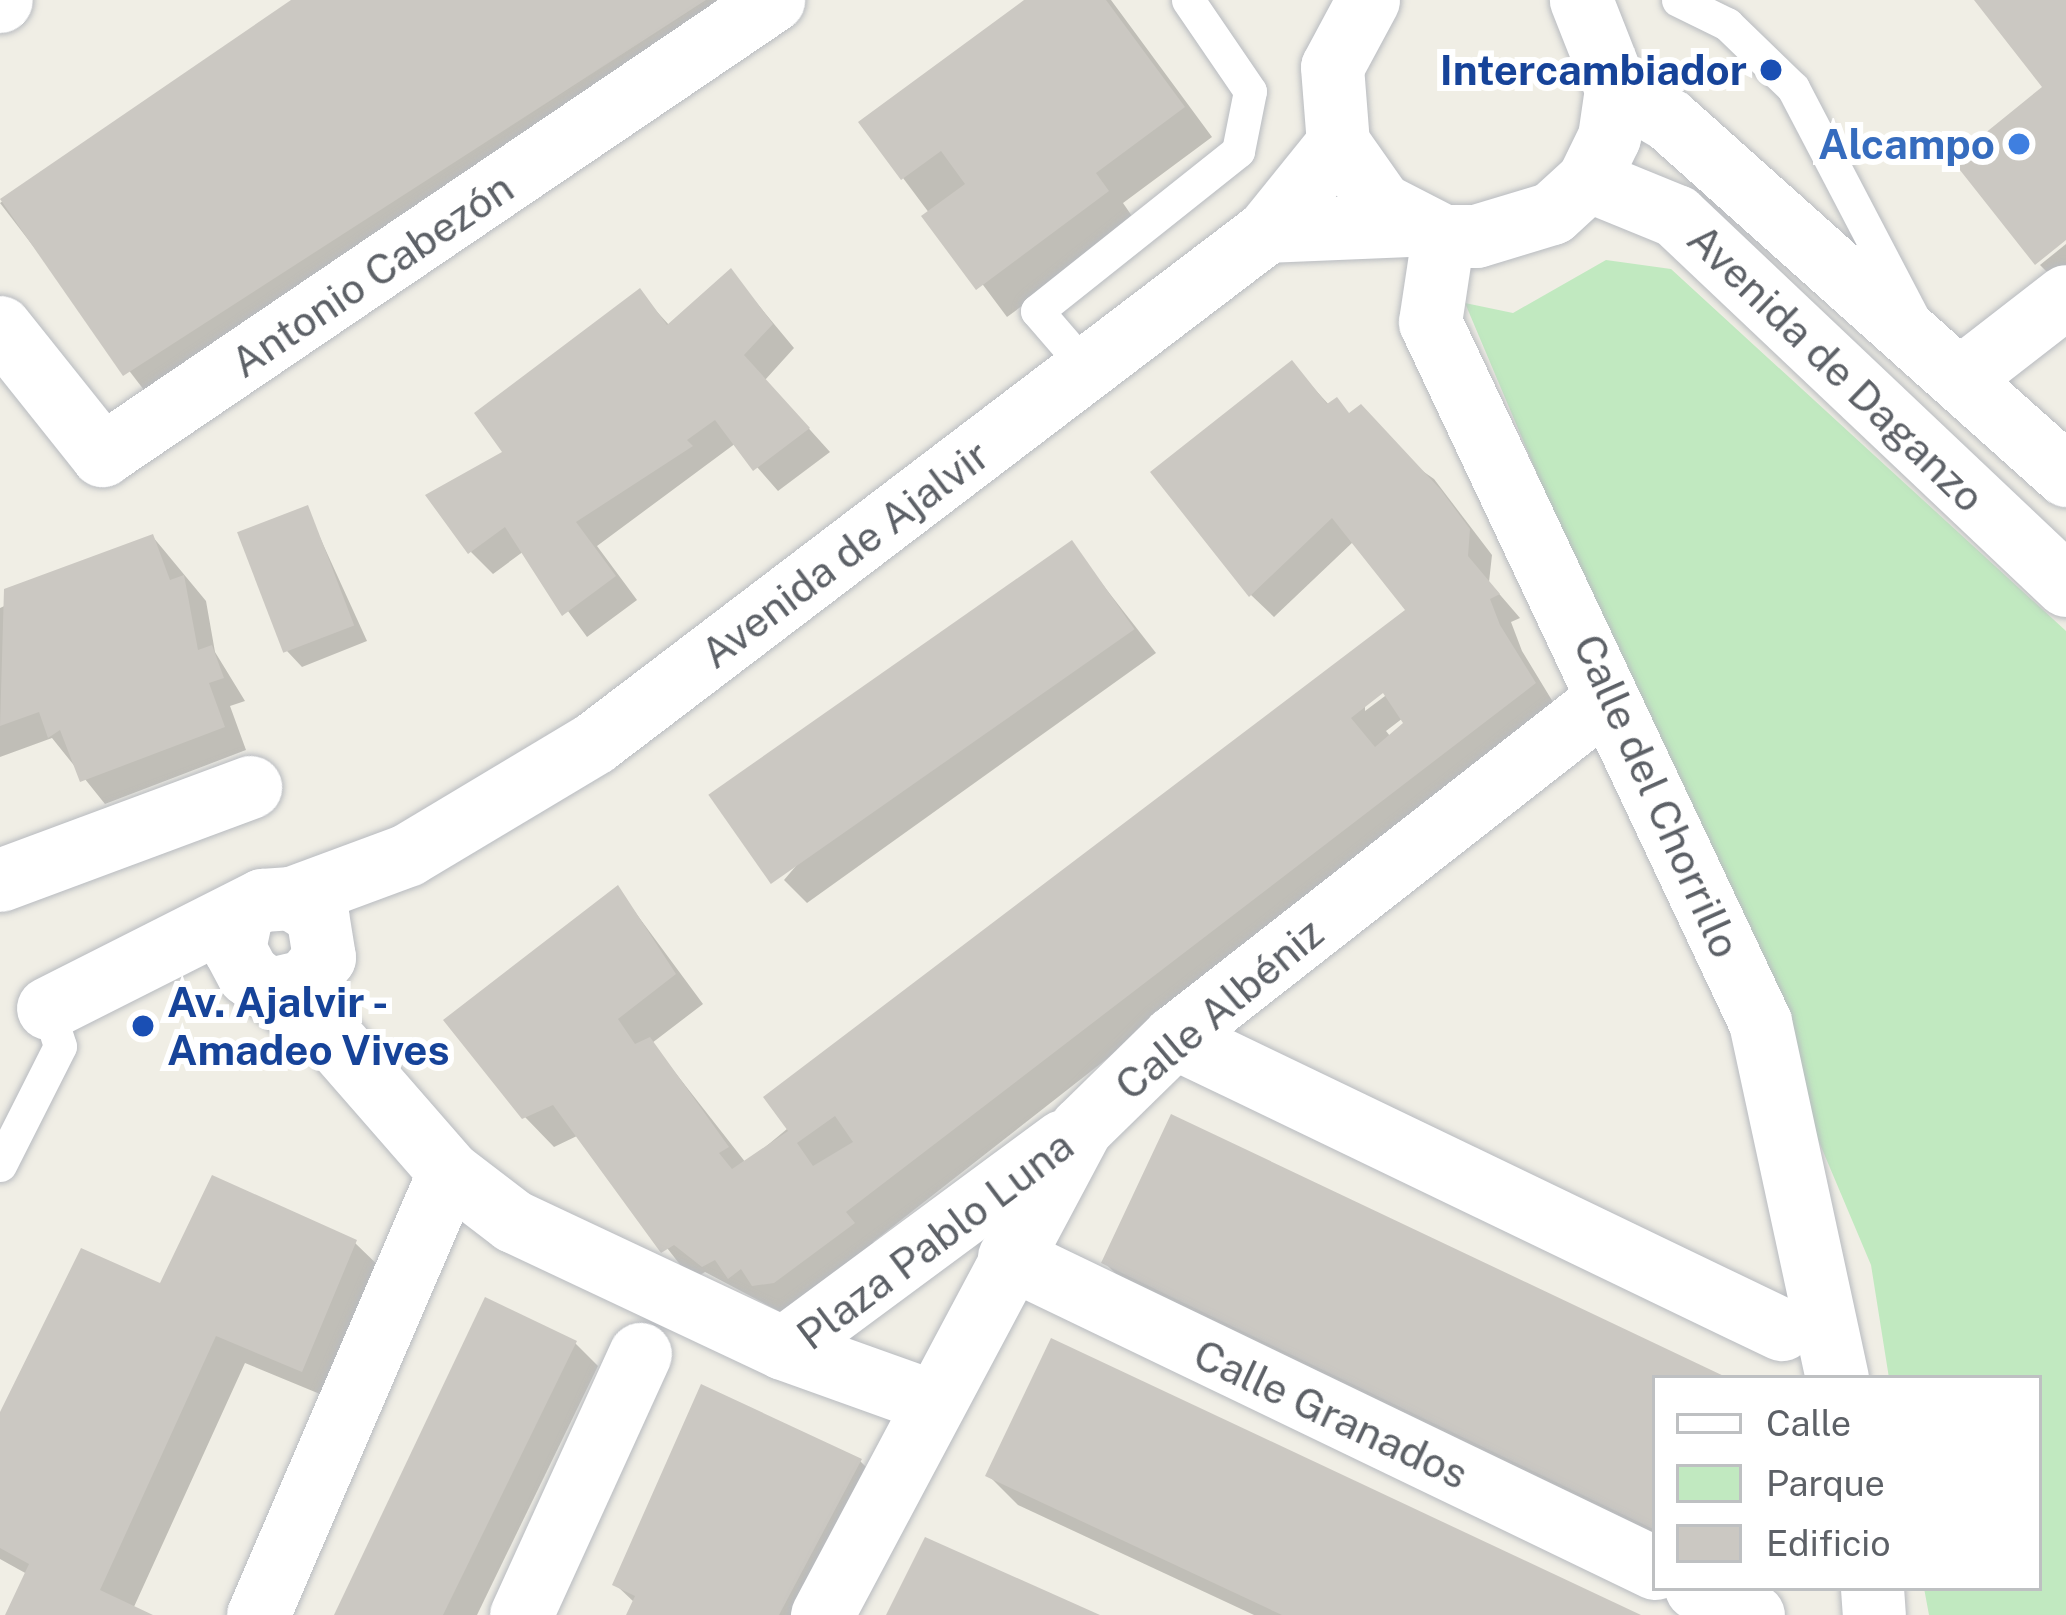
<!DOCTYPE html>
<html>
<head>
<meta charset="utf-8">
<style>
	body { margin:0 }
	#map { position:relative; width:2066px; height:1615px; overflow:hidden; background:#f0eee5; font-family:"Public Sans",sans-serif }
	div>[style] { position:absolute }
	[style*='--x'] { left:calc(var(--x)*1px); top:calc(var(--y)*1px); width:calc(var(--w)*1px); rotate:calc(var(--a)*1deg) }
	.green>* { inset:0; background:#c1e9c0 }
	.shadow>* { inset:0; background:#0003 }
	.building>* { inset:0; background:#cbc8c2; transform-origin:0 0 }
	.roads { filter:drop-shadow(0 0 3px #b8bbc0) drop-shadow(0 0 3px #b8bbc0) }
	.lane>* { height:33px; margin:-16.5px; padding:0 16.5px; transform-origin:16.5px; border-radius:16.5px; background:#fff }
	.street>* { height:63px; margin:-31.5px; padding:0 31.5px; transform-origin:31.5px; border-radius:31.5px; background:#fff }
	.dots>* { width:33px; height:33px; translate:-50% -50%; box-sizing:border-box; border:6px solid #fff; border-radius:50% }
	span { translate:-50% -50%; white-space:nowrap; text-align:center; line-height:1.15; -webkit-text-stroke:12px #fff; paint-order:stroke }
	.transit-label { font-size:42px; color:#164399; font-weight:700 }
	.right { translate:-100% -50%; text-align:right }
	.left { translate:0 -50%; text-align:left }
	.shop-label { font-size:42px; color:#366cbe; font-weight:700 }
	.street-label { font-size:42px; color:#5d6167 }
	.legend { position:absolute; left:1652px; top:1375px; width:390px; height:216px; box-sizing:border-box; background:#fff; border:3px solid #bec0c2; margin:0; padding:15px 21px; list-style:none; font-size:36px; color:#5d6167 }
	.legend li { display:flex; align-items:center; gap:24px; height:60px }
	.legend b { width:60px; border:3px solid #bec0c2 }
</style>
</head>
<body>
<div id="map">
	<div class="green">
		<i style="clip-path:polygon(1606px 260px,1671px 269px,2066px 631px,2066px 1615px,1929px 1615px,1924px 1588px,2039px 1588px,2039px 1378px,1889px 1378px,1871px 1265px,1465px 303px,1513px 313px)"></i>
	</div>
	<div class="shadow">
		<i style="clip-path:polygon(297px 0,780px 0,154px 403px,0 203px)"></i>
		<i style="clip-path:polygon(1029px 0,1111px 0,1212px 137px,1123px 203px,1136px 222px,1007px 317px,903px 178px)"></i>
		<i style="clip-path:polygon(2066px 244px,2066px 281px,2060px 285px,2040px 265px)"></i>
		<i style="clip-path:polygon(731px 272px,794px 348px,765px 380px,830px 452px,778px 491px,736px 443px,597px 546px,637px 600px,587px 637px,524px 551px,493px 574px,471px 552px,506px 453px,639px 292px,670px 326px)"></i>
		<i style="clip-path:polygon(evenodd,1292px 364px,1330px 406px,1434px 479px,1492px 555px,1489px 582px,1520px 618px,1511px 622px,1522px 651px,1556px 707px,873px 1242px,882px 1253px,784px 1314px,705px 1272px,692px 1280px,579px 1135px,554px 1147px,525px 1117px,618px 889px,703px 1004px,652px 1043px,746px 1163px,1409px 611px,1354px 541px,1274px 617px,1251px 595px,1292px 364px,1393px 682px,1397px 687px,1365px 711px,1365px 703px,1393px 682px,1292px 364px,1403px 718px,1408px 724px,1390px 736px,1386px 731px,1403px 718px)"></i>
		<i style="clip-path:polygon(307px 509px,367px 641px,302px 667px,287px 651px)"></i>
		<i style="clip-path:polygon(153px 537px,206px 601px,215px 652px,245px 701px,230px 706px,246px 750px,105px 804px,52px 738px,0 757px,0 608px)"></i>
		<i style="clip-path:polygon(1071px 544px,1156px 653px,807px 903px,784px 880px)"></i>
		<i style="clip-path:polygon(1172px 1118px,1721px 1378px,1655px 1378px,1655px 1542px,1134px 1292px,1105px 1263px)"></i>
		<i style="clip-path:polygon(355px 1243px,385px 1272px,332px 1399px,245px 1363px,133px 1609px,146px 1615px,9px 1615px,27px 1574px,0 1559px,0 1419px,161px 1287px)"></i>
		<i style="clip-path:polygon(575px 1343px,598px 1366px,477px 1615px,337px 1615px)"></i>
		<i style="clip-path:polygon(860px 1461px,889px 1490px,823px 1615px,629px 1615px,635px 1603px,616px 1585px)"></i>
		<i style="clip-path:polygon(989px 1476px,1634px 1615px,1254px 1615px,1018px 1505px)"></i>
	</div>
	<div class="building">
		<i style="clip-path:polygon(291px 0,706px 0,123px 376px,0 199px)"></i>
		<i style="clip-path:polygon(1024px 0,1106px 0,1185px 107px,1096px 173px,1109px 191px,976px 290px,921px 216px,965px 184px,941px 151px,901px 180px,858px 122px)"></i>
		<i style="clip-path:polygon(1974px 0,2066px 0,2066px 240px,2035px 265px,1952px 160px,2042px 87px)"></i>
		<i style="clip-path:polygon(731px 268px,773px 324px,744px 355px,810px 428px,753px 471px,715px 420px,687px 440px,693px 446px,576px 522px,616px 576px,562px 616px,505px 527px,468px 554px,425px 495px,502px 452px,474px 413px,640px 288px,667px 325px)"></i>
		<i style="clip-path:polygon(evenodd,1292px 360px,1327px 404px,1337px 397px,1349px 413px,1361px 404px,1441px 490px,1470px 529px,1468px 556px,1500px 594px,1490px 599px,1500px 625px,1536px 683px,846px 1212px,855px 1223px,774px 1283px,752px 1286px,741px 1269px,728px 1279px,715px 1260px,702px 1267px,674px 1245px,661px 1253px,553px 1105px,522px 1119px,443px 1020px,618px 885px,676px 974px,618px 1019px,635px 1044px,650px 1037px,729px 1147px,719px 1153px,732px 1169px,788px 1131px,763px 1097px,1405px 610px,1332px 518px,1249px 597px,1150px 472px,1292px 360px,1383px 693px,1403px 723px,1375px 747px,1351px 718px,1383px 693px,1292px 360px,835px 1116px,853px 1142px,813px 1166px,797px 1143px,835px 1116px)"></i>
		<i style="left:308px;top:505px;width:129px;height:76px;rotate:69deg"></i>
		<i style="clip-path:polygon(153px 534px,170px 580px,184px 575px,198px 650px,212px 645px,224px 678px,209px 683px,225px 727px,80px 782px,60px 730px,48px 738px,39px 712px,0 726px,4px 589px)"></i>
		<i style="left:1072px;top:540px;width:109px;height:444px;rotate:55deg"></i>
		<i style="clip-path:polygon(1171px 1114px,1728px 1378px,1655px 1378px,1655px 1530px,1101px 1263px)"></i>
		<i style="clip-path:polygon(212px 1175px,357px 1240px,302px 1372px,216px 1336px,100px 1590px,153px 1615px,5px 1615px,29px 1564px,0 1548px,0 1412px,81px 1248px,160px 1283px)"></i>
		<i style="clip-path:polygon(485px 1297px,577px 1341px,443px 1615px,334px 1615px)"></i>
		<i style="clip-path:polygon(1051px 1338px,1641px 1615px,1282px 1615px,985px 1476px)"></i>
		<i style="clip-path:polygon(701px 1384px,862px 1459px,779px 1615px,626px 1615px,635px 1596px,612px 1585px)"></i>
		<i style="clip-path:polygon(925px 1537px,1100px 1615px,886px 1615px)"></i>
	</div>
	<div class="roads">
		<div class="lane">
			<i style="--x:1678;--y:0;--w:55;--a:26.1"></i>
			<i style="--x:1727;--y:24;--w:92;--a:44.1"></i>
			<i style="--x:1793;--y:88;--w:263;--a:62.4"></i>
			<i style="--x:1088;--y:370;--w:78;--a:-130.8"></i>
			<i style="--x:1037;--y:311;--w:257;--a:-38.5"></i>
			<i style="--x:1238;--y:151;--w:61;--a:-78.7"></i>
			<i style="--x:1250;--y:91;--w:110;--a:-124.3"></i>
			<i style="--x:0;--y:1165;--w:133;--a:-63.2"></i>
			<i style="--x:60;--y:1046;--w:40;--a:-108"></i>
		</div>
		<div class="street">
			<i style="--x:1368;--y:0;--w:76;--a:118.2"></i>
			<i style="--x:1332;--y:67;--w:76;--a:85.5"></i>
			<i style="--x:1338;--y:143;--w:75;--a:54.8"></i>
			<i style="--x:1381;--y:204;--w:70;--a:27.3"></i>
			<i style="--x:1443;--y:236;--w:33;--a:0"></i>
			<i style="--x:1476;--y:236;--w:79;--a:-16.8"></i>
			<i style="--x:1552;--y:213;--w:49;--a:-42.5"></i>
			<i style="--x:1588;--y:180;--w:48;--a:-64"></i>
			<i style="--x:1609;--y:137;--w:49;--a:-81.7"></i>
			<i style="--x:1616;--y:89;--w:96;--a:-111.5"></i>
			<i style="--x:0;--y:1;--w:1;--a:-45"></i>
			<i style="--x:1616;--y:89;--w:61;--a:30.3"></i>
			<i style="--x:1669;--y:120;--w:533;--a:41.8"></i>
			<i style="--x:1588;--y:180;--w:95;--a:22.2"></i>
			<i style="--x:1676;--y:216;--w:537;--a:43.42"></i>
			<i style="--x:1267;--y:231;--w:146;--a:-2.4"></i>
			<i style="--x:1443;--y:236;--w:87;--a:98.6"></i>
			<i style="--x:1430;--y:322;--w:774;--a:64.76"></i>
			<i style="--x:1760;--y:1022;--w:364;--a:77.8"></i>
			<i style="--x:0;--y:327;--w:164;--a:51.4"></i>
			<i style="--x:102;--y:455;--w:811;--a:-34.14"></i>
			<i style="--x:1959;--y:379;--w:135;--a:-37.8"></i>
			<i style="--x:0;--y:880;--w:267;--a:-20.4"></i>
			<i style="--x:291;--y:898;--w:124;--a:-20.3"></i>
			<i style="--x:407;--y:855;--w:218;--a:-30.9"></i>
			<i style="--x:594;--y:743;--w:846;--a:-37.26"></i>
			<i style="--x:1267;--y:231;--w:113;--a:-51.1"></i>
			<i style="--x:240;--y:920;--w:29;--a:102"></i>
			<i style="--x:234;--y:948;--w:30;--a:62"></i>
			<i style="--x:248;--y:974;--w:108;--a:37.5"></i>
			<i style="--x:334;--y:1040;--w:175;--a:48.9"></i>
			<i style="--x:449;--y:1172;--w:81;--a:37.4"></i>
			<i style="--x:513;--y:1221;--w:298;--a:25.2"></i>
			<i style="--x:48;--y:1008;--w:240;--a:-26.8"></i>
			<i style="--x:262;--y:900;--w:29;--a:-4"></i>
			<i style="--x:291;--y:898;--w:31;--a:32"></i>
			<i style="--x:317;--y:914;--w:44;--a:80.8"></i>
			<i style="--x:324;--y:957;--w:31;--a:128"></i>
			<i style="--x:305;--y:981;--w:31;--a:167"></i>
			<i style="--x:1174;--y:1037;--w:674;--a:25.69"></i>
			<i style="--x:1009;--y:1257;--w:717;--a:25.71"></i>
			<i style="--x:928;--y:1400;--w:154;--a:-160.3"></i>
			<i style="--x:783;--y:1348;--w:348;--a:-36.5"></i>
			<i style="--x:1696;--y:1588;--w:63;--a:25.3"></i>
			<i style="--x:1872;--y:1588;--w:27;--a:86"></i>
			<i style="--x:258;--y:1615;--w:482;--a:-66.7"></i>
			<i style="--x:521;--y:1615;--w:287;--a:-65.5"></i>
			<i style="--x:822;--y:1615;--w:552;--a:-61.99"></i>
			<i style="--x:1081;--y:1128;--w:130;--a:-44.4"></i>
			<i style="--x:1174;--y:1037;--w:547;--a:-38.02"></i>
		</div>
	</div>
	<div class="dots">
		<i style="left:1771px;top:70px;background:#1a4fb4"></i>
		<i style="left:2019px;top:144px;background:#3f7fe0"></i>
		<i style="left:143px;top:1026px;background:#1a4fb4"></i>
	</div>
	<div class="transit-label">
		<span class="right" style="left:1747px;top:70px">Intercambiador</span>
		<span class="left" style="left:167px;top:1026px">Av. Ajalvir -<br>Amadeo Vives</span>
	</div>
	<div class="shop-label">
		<span class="right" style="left:1995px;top:144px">Alcampo</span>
	</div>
	<div class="street-label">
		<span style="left:372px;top:275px;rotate:-34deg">Antonio Cabezón</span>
		<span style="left:1836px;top:368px;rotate:44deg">Avenida de Daganzo</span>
		<span style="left:845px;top:554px;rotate:-37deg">Avenida de Ajalvir</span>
		<span style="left:1657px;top:796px;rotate:66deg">Calle del Chorrillo</span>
		<span style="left:1219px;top:1009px;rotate:-40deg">Calle Albéniz</span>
		<span style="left:935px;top:1240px;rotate:-37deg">Plaza Pablo Luna</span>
		<span style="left:1331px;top:1414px;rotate:25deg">Calle Granados</span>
	</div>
	<ul class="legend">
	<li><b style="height:15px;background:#fff"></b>Calle</li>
	<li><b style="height:33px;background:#c1e9c0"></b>Parque</li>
	<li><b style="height:33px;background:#cbc8c2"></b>Edificio</li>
	</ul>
</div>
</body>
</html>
